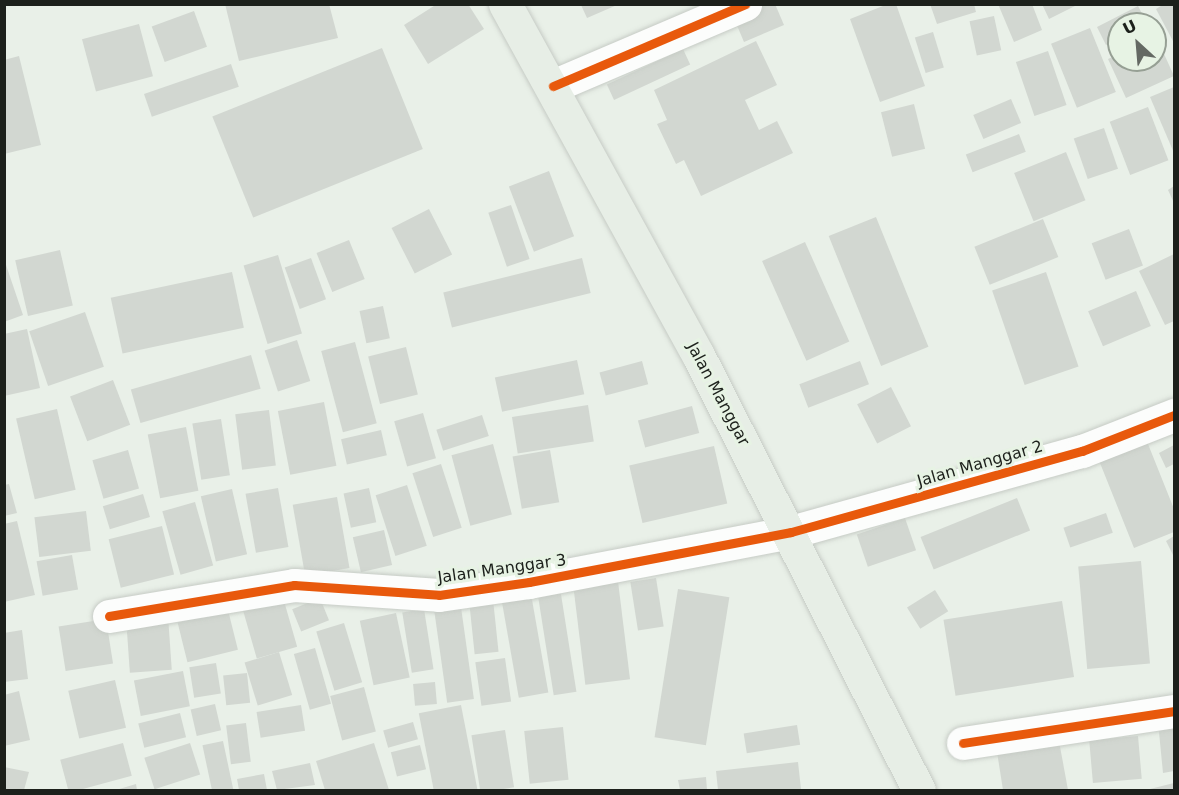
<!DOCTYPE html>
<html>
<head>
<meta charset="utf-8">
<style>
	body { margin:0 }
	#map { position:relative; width:1179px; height:795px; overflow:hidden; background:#e9f0e8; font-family:"DejaVu Sans",sans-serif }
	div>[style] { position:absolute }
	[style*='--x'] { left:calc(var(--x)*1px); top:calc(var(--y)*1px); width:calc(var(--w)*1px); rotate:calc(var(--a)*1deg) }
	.building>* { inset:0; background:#d2d7d1; transform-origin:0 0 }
	.roads { filter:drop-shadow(0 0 2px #c6cbc5) drop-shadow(0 0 2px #c6cbc5) }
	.minor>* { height:33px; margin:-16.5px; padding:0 16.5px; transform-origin:16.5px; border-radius:16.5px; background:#fcfdfc }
	.major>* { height:33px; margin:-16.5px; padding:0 16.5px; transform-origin:16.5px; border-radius:16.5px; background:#e7eee6 }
	.cycleway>* { height:9px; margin:-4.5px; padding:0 4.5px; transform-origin:4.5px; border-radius:4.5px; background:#e8590c }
	span { translate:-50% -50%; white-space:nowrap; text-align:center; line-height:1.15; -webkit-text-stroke:6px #e7f3e4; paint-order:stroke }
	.street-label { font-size:16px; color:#1c201b }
	.frame { position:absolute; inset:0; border:6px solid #1c201b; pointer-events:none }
	.north { position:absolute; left:1107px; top:12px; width:60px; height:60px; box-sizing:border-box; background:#e7f3e4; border:2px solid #969f94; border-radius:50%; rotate:334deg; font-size:16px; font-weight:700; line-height:24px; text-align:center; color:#1c201b }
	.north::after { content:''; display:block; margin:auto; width:21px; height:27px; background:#646963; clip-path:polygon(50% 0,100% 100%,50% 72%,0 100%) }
</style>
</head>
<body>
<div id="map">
	<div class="building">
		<i style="clip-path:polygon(225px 4px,329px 4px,338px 38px,239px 61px)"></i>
		<i style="clip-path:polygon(437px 4px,468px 4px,484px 29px,428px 64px,404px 25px)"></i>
		<i style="clip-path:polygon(760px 4px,775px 4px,784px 25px,744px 42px,733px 16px)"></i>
		<i style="clip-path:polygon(888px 4px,896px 4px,925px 86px,880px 102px,850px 19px)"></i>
		<i style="clip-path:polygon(930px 4px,974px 4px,976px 12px,937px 24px)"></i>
		<i style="clip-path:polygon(998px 4px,1032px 4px,1042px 30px,1014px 42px)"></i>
		<i style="clip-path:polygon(1042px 4px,1079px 4px,1049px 19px)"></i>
		<i style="clip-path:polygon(1164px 4px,1174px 4px,1174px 43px,1156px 9px)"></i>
		<i style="clip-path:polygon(581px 5px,617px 5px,587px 18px)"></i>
		<i style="clip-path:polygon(1138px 6px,1147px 23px,1119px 24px,1119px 38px,1106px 45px,1097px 27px)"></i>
		<i style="left:194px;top:11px;width:38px;height:45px;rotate:70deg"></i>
		<i style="left:994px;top:16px;width:35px;height:25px;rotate:78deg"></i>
		<i style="left:139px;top:24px;width:54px;height:59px;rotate:75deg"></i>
		<i style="left:1090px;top:28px;width:69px;height:42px;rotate:68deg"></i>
		<i style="left:933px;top:32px;width:37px;height:19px;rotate:73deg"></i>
		<i style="clip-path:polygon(1155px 34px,1174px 76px,1126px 98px,1108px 59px,1119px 54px,1119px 60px,1155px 60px)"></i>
		<i style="clip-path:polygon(756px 41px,777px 85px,745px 100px,759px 130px,777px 121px,793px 153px,701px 196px,684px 160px,676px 164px,657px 124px,667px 120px,654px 90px)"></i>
		<i style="left:382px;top:48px;width:109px;height:183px;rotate:68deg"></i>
		<i style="left:683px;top:49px;width:17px;height:84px;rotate:65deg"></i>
		<i style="left:1048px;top:51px;width:57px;height:34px;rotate:71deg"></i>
		<i style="clip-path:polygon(19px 56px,41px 145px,4px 154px,4px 60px)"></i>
		<i style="left:231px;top:64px;width:24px;height:92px;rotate:71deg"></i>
		<i style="clip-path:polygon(1174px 87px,1174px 153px,1150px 97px)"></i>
		<i style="left:1011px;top:99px;width:26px;height:41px;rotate:67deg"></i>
		<i style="left:914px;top:104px;width:46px;height:34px;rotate:76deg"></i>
		<i style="left:1148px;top:107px;width:57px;height:41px;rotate:69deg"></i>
		<i style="left:1104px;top:128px;width:43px;height:32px;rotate:71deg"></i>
		<i style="left:1019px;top:134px;width:19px;height:57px;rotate:69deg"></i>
		<i style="left:1066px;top:152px;width:52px;height:56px;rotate:68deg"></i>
		<i style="left:549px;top:171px;width:70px;height:43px;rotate:69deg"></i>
		<i style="clip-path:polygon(1174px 186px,1174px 203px,1168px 190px)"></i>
		<i style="left:511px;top:205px;width:57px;height:24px;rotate:71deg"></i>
		<i style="left:429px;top:209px;width:51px;height:42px;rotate:63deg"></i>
		<i style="left:876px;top:217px;width:140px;height:51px;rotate:68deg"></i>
		<i style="left:1043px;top:219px;width:41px;height:74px;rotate:68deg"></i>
		<i style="left:1129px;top:229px;width:39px;height:40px;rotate:69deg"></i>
		<i style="left:349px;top:240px;width:42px;height:35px;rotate:68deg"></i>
		<i style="left:805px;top:242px;width:109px;height:47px;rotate:66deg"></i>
		<i style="left:60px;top:250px;width:57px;height:46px;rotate:77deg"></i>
		<i style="clip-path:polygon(1174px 254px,1174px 321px,1165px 325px,1139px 271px)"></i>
		<i style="left:278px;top:255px;width:82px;height:36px;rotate:73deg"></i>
		<i style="left:311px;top:258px;width:44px;height:28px;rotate:70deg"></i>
		<i style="left:582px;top:258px;width:36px;height:143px;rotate:76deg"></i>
		<i style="clip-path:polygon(4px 259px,23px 315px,4px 322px)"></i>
		<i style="left:232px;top:272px;width:57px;height:124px;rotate:78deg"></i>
		<i style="left:1046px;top:272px;width:100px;height:57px;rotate:71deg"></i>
		<i style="left:1136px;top:291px;width:38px;height:52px;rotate:67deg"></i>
		<i style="left:383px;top:306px;width:33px;height:24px;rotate:78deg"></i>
		<i style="left:85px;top:312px;width:58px;height:59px;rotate:71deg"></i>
		<i style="clip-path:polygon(27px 329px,40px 388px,4px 396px,4px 334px)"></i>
		<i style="left:297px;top:340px;width:43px;height:34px;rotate:72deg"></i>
		<i style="left:355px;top:342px;width:84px;height:35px;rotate:75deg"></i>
		<i style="left:406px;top:347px;width:49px;height:39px;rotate:76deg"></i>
		<i style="left:251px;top:355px;width:35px;height:125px;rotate:74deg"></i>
		<i style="left:577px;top:360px;width:35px;height:84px;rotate:78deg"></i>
		<i style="left:642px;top:361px;width:24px;height:44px;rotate:75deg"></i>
		<i style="left:860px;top:361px;width:25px;height:65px;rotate:69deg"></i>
		<i style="left:113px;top:380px;width:48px;height:46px;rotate:69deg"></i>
		<i style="left:891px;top:387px;width:44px;height:38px;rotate:63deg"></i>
		<i style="left:324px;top:402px;width:65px;height:47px;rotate:79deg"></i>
		<i style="left:588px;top:405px;width:37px;height:77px;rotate:81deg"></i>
		<i style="left:692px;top:406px;width:28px;height:56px;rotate:75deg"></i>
		<i style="left:57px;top:409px;width:83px;height:42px;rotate:77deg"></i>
		<i style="left:269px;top:410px;width:56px;height:34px;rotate:83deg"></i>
		<i style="left:423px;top:413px;width:47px;height:30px;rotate:74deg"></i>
		<i style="left:482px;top:415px;width:22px;height:48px;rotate:72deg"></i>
		<i style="left:221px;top:419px;width:57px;height:29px;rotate:81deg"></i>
		<i style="left:186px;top:427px;width:65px;height:39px;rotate:79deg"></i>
		<i style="left:381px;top:430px;width:26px;height:41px;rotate:77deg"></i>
		<i style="clip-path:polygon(1144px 434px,1174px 509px,1174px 532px,1134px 548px,1096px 453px)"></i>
		<i style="left:493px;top:444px;width:73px;height:43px;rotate:75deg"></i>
		<i style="clip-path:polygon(1174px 445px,1174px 464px,1166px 468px,1159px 453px)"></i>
		<i style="left:714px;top:446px;width:59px;height:87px;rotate:77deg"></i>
		<i style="left:128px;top:450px;width:40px;height:37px;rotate:74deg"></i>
		<i style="left:550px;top:450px;width:53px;height:38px;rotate:80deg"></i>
		<i style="left:441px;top:464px;width:67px;height:30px;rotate:72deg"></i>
		<i style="clip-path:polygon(9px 484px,17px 513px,4px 516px,4px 485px)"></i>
		<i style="left:407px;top:485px;width:64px;height:33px;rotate:72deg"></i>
		<i style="left:278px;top:488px;width:60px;height:33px;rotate:80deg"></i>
		<i style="left:369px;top:488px;width:35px;height:26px;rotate:78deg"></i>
		<i style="left:232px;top:489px;width:67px;height:32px;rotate:77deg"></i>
		<i style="left:143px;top:494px;width:24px;height:42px;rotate:73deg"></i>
		<i style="left:337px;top:497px;width:72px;height:45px;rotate:80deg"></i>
		<i style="left:1017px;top:498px;width:35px;height:104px;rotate:68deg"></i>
		<i style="left:195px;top:502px;width:66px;height:34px;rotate:74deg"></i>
		<i style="left:86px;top:511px;width:40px;height:52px;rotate:83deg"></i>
		<i style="left:1106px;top:513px;width:21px;height:45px;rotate:71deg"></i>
		<i style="left:905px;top:518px;width:34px;height:51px;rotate:71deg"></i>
		<i style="clip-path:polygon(17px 521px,35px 595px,4px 602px,4px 524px)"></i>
		<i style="left:162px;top:526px;width:50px;height:55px;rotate:76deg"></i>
		<i style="left:384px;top:530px;width:36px;height:32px;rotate:77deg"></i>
		<i style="clip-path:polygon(1174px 536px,1174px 557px,1166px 541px)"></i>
		<i style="left:72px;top:555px;width:35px;height:36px;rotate:80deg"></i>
		<i style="left:1141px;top:561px;width:103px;height:63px;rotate:85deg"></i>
		<i style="left:617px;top:573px;width:107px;height:45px;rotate:83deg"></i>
		<i style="left:656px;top:578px;width:49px;height:26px;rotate:81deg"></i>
		<i style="left:560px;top:588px;width:105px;height:23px;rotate:81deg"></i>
		<i style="left:678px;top:589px;width:52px;height:150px;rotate:9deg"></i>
		<i style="left:935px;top:590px;width:25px;height:33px;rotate:58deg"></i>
		<i style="left:282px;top:594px;width:55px;height:42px;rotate:74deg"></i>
		<i style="left:531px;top:594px;width:100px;height:30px;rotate:80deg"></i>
		<i style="left:320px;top:598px;width:24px;height:30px;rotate:68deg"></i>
		<i style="left:493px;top:599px;width:53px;height:24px;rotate:84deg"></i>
		<i style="left:460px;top:600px;width:100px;height:27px;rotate:82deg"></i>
		<i style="left:1062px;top:601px;width:77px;height:120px;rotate:81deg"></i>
		<i style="left:424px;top:609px;width:61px;height:22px;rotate:81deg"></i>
		<i style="left:228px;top:610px;width:41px;height:52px;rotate:76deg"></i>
		<i style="left:396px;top:613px;width:66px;height:37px;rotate:78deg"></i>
		<i style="left:168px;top:616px;width:54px;height:42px;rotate:86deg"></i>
		<i style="left:106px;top:619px;width:45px;height:48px;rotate:81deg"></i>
		<i style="left:344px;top:623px;width:62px;height:29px;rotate:73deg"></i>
		<i style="clip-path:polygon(22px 630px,28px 679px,4px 682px,4px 633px)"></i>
		<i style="left:315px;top:648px;width:58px;height:22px;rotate:74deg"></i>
		<i style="left:279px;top:652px;width:45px;height:36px;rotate:73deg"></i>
		<i style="left:505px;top:658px;width:44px;height:30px;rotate:82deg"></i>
		<i style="left:216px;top:663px;width:31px;height:27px;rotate:81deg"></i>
		<i style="left:183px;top:671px;width:36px;height:50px;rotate:79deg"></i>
		<i style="left:247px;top:673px;width:30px;height:24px;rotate:84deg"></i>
		<i style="left:115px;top:680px;width:49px;height:48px;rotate:77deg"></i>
		<i style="left:435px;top:682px;width:22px;height:22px;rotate:85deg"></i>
		<i style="left:364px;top:687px;width:46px;height:35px;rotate:75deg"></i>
		<i style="clip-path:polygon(19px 691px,30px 740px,4px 746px,4px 695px)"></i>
		<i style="left:215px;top:704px;width:27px;height:25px;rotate:77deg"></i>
		<i style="left:301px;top:705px;width:26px;height:45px;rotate:81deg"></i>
		<i style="left:461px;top:705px;width:86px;height:43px;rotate:79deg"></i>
		<i style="left:180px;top:713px;width:25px;height:43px;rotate:76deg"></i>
		<i style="clip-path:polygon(1174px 720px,1174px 771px,1163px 773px,1158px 722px)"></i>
		<i style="left:413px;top:722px;width:18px;height:31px;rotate:74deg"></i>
		<i style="left:246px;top:723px;width:39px;height:20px;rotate:83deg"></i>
		<i style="left:797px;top:725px;width:20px;height:54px;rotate:81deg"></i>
		<i style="left:563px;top:727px;width:53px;height:39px;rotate:84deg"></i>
		<i style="left:505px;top:730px;width:58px;height:34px;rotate:81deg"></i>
		<i style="left:1138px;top:736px;width:43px;height:49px;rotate:85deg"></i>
		<i style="left:223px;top:741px;width:50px;height:21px;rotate:78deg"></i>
		<i style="clip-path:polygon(1059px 741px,1068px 790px,1003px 790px,997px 752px)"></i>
		<i style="left:123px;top:743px;width:34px;height:65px;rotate:75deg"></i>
		<i style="left:190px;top:743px;width:33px;height:48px;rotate:72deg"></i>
		<i style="clip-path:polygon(374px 743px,389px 790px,325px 790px,316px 761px)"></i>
		<i style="left:420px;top:745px;width:25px;height:30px;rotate:76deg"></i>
		<i style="clip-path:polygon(798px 762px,801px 789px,718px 790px,716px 771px)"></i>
		<i style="clip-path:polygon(310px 763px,315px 785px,277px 790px,272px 771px)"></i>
		<i style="clip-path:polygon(4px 767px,29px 772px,24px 790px,4px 790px)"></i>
		<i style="clip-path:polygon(264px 774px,267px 790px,239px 790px,237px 779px)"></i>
		<i style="clip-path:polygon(706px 777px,707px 790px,680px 790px,678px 780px)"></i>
		<i style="clip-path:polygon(1174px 783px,1174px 790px,1146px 790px)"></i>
		<i style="clip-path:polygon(136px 784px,137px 790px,116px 790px)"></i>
	</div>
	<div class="roads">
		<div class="minor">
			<i style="--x:553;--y:86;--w:209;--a:-23.1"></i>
			<i style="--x:109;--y:616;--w:188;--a:-9.5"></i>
			<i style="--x:294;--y:585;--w:145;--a:3.9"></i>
			<i style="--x:439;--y:595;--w:91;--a:-8.2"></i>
			<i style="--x:529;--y:582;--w:267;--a:-10.8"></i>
			<i style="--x:791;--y:532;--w:302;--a:-15.6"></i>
			<i style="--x:1082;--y:451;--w:99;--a:-21.4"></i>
			<i style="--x:963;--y:743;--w:213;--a:-8.6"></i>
		</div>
		<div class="major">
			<i style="--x:505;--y:4;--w:401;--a:61.2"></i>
			<i style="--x:698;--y:355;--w:488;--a:63.1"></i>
		</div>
	</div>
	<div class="cycleway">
		<i style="--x:553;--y:86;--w:209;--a:-23.1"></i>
		<i style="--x:109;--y:616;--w:188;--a:-9.5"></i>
		<i style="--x:294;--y:585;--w:145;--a:3.9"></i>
		<i style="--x:439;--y:595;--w:91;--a:-8.2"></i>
		<i style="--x:529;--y:582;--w:267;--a:-10.8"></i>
		<i style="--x:791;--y:532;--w:302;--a:-15.6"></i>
		<i style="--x:1082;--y:451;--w:99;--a:-21.4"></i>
		<i style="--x:963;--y:743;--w:213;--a:-8.6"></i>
	</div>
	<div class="street-label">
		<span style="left:718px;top:394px;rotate:62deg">Jalan Manggar</span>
		<span style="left:980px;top:464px;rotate:-16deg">Jalan Manggar 2</span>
		<span style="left:502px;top:569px;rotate:-8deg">Jalan Manggar 3</span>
	</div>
	<div class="frame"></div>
	<div class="north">U</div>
</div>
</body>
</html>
